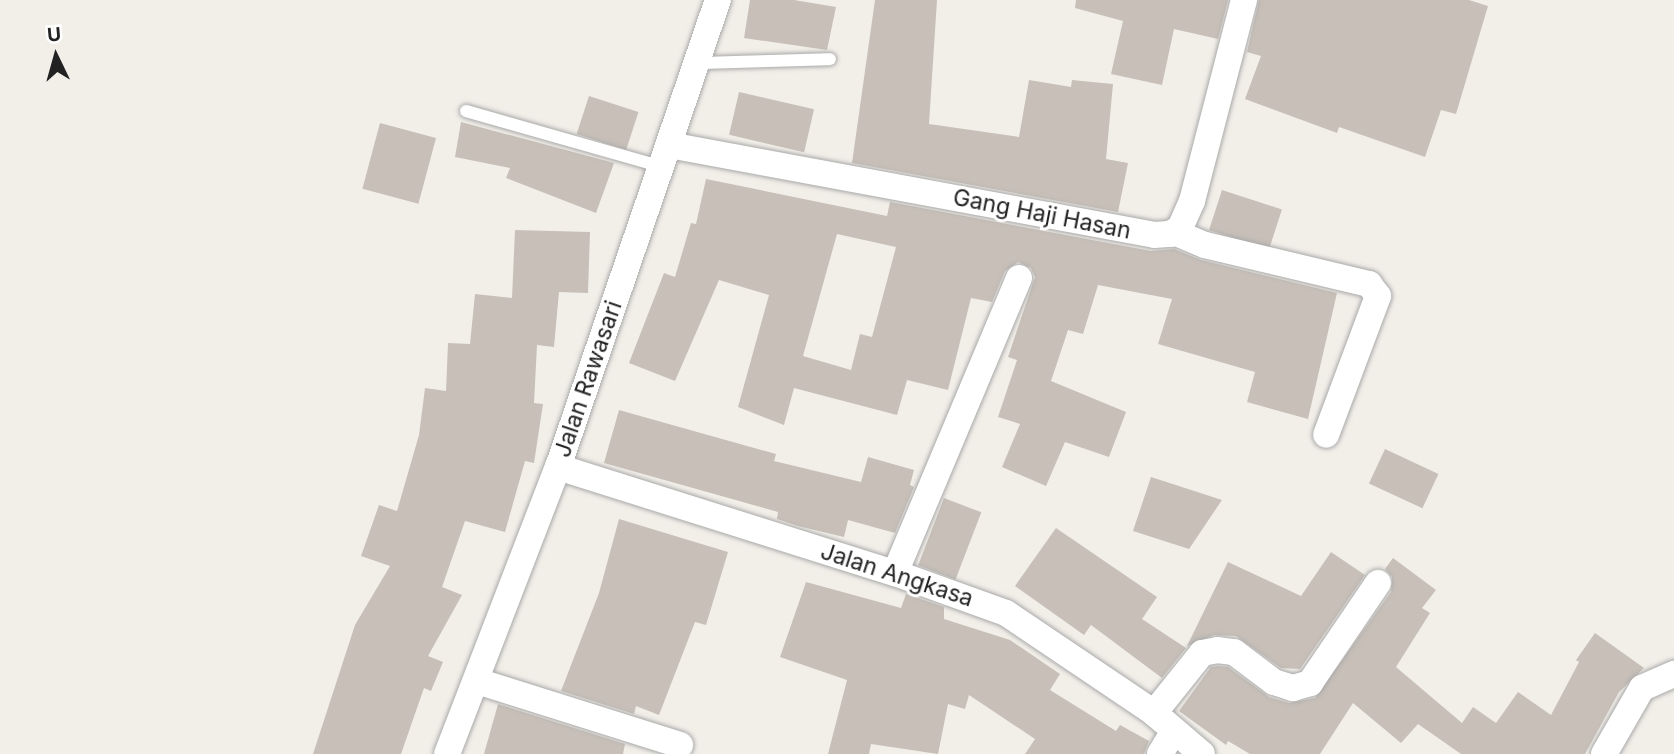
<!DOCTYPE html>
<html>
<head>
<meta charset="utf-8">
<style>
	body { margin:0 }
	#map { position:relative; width:1674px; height:754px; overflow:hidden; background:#f2efe9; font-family:Inter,sans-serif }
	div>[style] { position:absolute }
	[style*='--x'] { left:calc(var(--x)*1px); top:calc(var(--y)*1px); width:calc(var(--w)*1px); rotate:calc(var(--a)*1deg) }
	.building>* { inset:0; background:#c7bfb8; transform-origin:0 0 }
	.roads { filter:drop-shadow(0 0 2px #a9a9a9) drop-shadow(0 0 2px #a9a9a9) }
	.service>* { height:12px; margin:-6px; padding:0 6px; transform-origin:6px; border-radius:6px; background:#fff }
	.minor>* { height:26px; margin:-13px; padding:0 13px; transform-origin:13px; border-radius:13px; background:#fff }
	span { translate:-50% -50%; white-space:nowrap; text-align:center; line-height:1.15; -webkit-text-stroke:6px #fff; paint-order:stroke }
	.street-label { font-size:23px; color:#222 }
	.north { position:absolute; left:21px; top:21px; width:70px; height:70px; -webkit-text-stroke:5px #fff; paint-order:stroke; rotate:355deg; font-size:19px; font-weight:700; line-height:28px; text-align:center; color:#222 }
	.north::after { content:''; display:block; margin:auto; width:24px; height:32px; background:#222; clip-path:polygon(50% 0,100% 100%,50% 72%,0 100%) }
</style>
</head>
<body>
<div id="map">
	<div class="building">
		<i style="clip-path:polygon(750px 0,794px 0,836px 7px,827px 50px,744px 38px)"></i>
		<i style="clip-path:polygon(875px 0,937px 0,929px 124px,1019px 137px,1029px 80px,1071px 87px,1072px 80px,1113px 84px,1106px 159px,1128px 163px,1118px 212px,852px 163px)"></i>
		<i style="clip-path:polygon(1076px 0,1228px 0,1218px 39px,1174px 29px,1162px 85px,1111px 74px,1123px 21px,1075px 8px)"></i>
		<i style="clip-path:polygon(1259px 0,1469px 0,1488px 6px,1456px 114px,1441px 110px,1425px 157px,1339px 127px,1337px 133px,1245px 99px,1261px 56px,1247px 52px)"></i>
		<i style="left:739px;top:92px;width:77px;height:44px;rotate:13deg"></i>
		<i style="left:589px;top:96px;width:52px;height:40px;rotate:18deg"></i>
		<i style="clip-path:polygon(461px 122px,614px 163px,596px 213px,506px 178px,510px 168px,455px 157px)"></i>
		<i style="left:380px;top:123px;width:58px;height:68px;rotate:15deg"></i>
		<i style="clip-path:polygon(evenodd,706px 179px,887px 216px,890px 202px,1151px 251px,1174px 249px,1201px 260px,1337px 293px,1308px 419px,1247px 402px,1255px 372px,1158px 344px,1172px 299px,1098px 285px,1083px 334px,1068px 330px,1051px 381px,1126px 412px,1109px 457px,1065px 442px,1046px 486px,1002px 467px,1020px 424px,998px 417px,1017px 360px,1008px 357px,1035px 277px,1031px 268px,1018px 262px,1005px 271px,992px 302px,971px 298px,948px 390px,907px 380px,897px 415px,794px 388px,784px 425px,738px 407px,769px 295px,719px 280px,675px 381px,629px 363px,664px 273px,675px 277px,691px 223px,696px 224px,706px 179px,837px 234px,896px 247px,872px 337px,860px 334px,851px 370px,803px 356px,837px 234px)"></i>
		<i style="left:1222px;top:190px;width:63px;height:42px;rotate:18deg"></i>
		<i style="clip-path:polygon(515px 230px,590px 232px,588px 293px,559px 292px,554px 347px,537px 345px,534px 403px,543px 404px,534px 463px,525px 461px,505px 532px,465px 521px,442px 587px,462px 595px,428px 656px,443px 662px,431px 691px,424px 688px,401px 754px,313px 754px,355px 625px,390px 566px,361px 556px,379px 505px,397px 511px,419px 435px,425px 388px,446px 391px,448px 343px,470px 344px,475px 294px,512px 298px)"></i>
		<i style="clip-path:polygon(619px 410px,776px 454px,774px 461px,861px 482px,868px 457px,914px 470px,910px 485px,914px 487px,895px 533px,848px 520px,844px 537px,798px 526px,777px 519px,778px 512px,604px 463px)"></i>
		<i style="left:1385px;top:449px;width:59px;height:38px;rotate:25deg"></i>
		<i style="clip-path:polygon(1151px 477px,1222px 500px,1189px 549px,1133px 531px)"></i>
		<i style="left:944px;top:498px;width:40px;height:72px;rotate:21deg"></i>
		<i style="clip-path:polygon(619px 519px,728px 552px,706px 625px,695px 622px,659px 715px,636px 706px,634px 714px,561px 691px,599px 593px)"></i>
		<i style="clip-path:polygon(1056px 528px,1157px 597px,1142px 619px,1186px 648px,1162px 678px,1091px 625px,1084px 635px,1015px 586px)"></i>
		<i style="clip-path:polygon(1331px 552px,1365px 575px,1300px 669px,1281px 668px,1236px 636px,1214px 635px,1187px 646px,1228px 562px,1301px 596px)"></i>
		<i style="clip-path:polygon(1393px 558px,1436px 590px,1422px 608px,1430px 613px,1396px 667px,1462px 723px,1473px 707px,1496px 723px,1518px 692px,1551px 715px,1579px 662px,1576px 660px,1595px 633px,1644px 668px,1619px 692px,1585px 754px,1461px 754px,1418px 724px,1401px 743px,1353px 703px,1320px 754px,1250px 754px,1228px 741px,1226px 745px,1179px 711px,1211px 667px,1218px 666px,1228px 667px,1269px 697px,1289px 703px,1315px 698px,1391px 592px,1392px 577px,1385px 569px)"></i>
		<i style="clip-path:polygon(806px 582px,901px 608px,906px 594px,944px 607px,944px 619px,1010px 640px,1060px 674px,1050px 690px,1116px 731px,1120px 725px,1149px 741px,1144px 754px,1025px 754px,1035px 739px,969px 695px,965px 709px,948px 704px,938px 754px,871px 744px,869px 754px,828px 754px,847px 680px,780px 657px)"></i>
		<i style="clip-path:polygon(498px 704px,625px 744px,623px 754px,484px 754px)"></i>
	</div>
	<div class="roads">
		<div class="service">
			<i style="--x:699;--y:63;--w:131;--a:-1.7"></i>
			<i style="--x:466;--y:111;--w:204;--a:15.9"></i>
		</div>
		<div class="minor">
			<i style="--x:669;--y:145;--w:493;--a:10.5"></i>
			<i style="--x:1154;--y:235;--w:16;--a:-4"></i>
			<i style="--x:1170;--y:234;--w:12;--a:-31"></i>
			<i style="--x:1180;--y:228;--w:30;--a:-66"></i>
			<i style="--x:1192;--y:201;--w:208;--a:-75.5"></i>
			<i style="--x:1174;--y:232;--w:34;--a:23"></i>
			<i style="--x:1205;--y:245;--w:169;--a:13.4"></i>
			<i style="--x:1369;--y:284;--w:15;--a:53"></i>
			<i style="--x:1378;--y:296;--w:148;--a:110.5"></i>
			<i style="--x:558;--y:467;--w:353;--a:17.5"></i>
			<i style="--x:895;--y:573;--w:118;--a:19.8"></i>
			<i style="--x:1006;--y:613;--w:179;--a:34"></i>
			<i style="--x:1154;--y:713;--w:63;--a:40.5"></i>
			<i style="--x:895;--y:573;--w:320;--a:-67.2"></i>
			<i style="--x:477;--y:681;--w:213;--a:17.5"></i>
			<i style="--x:1154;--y:713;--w:77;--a:-51.3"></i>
			<i style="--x:1202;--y:653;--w:15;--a:-11"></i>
			<i style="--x:1217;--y:650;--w:17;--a:7"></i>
			<i style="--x:1234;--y:652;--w:50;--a:36.9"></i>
			<i style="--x:1274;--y:682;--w:20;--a:18"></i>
			<i style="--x:1293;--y:688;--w:18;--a:-16"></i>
			<i style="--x:1310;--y:683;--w:121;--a:-55.8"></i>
			<i style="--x:447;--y:754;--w:308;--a:-68.9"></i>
			<i style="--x:558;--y:467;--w:494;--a:-71.1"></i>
			<i style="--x:1160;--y:754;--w:27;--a:-59"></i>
			<i style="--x:1604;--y:754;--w:76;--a:-60.1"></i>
			<i style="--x:1642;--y:688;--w:35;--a:-24"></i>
		</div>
	</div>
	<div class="street-label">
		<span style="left:1042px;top:214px;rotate:11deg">Gang Haji Hasan</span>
		<span style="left:588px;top:379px;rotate:-71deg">Jalan Rawasari</span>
		<span style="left:897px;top:575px;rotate:18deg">Jalan Angkasa</span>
	</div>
	<div class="north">U</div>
</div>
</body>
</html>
